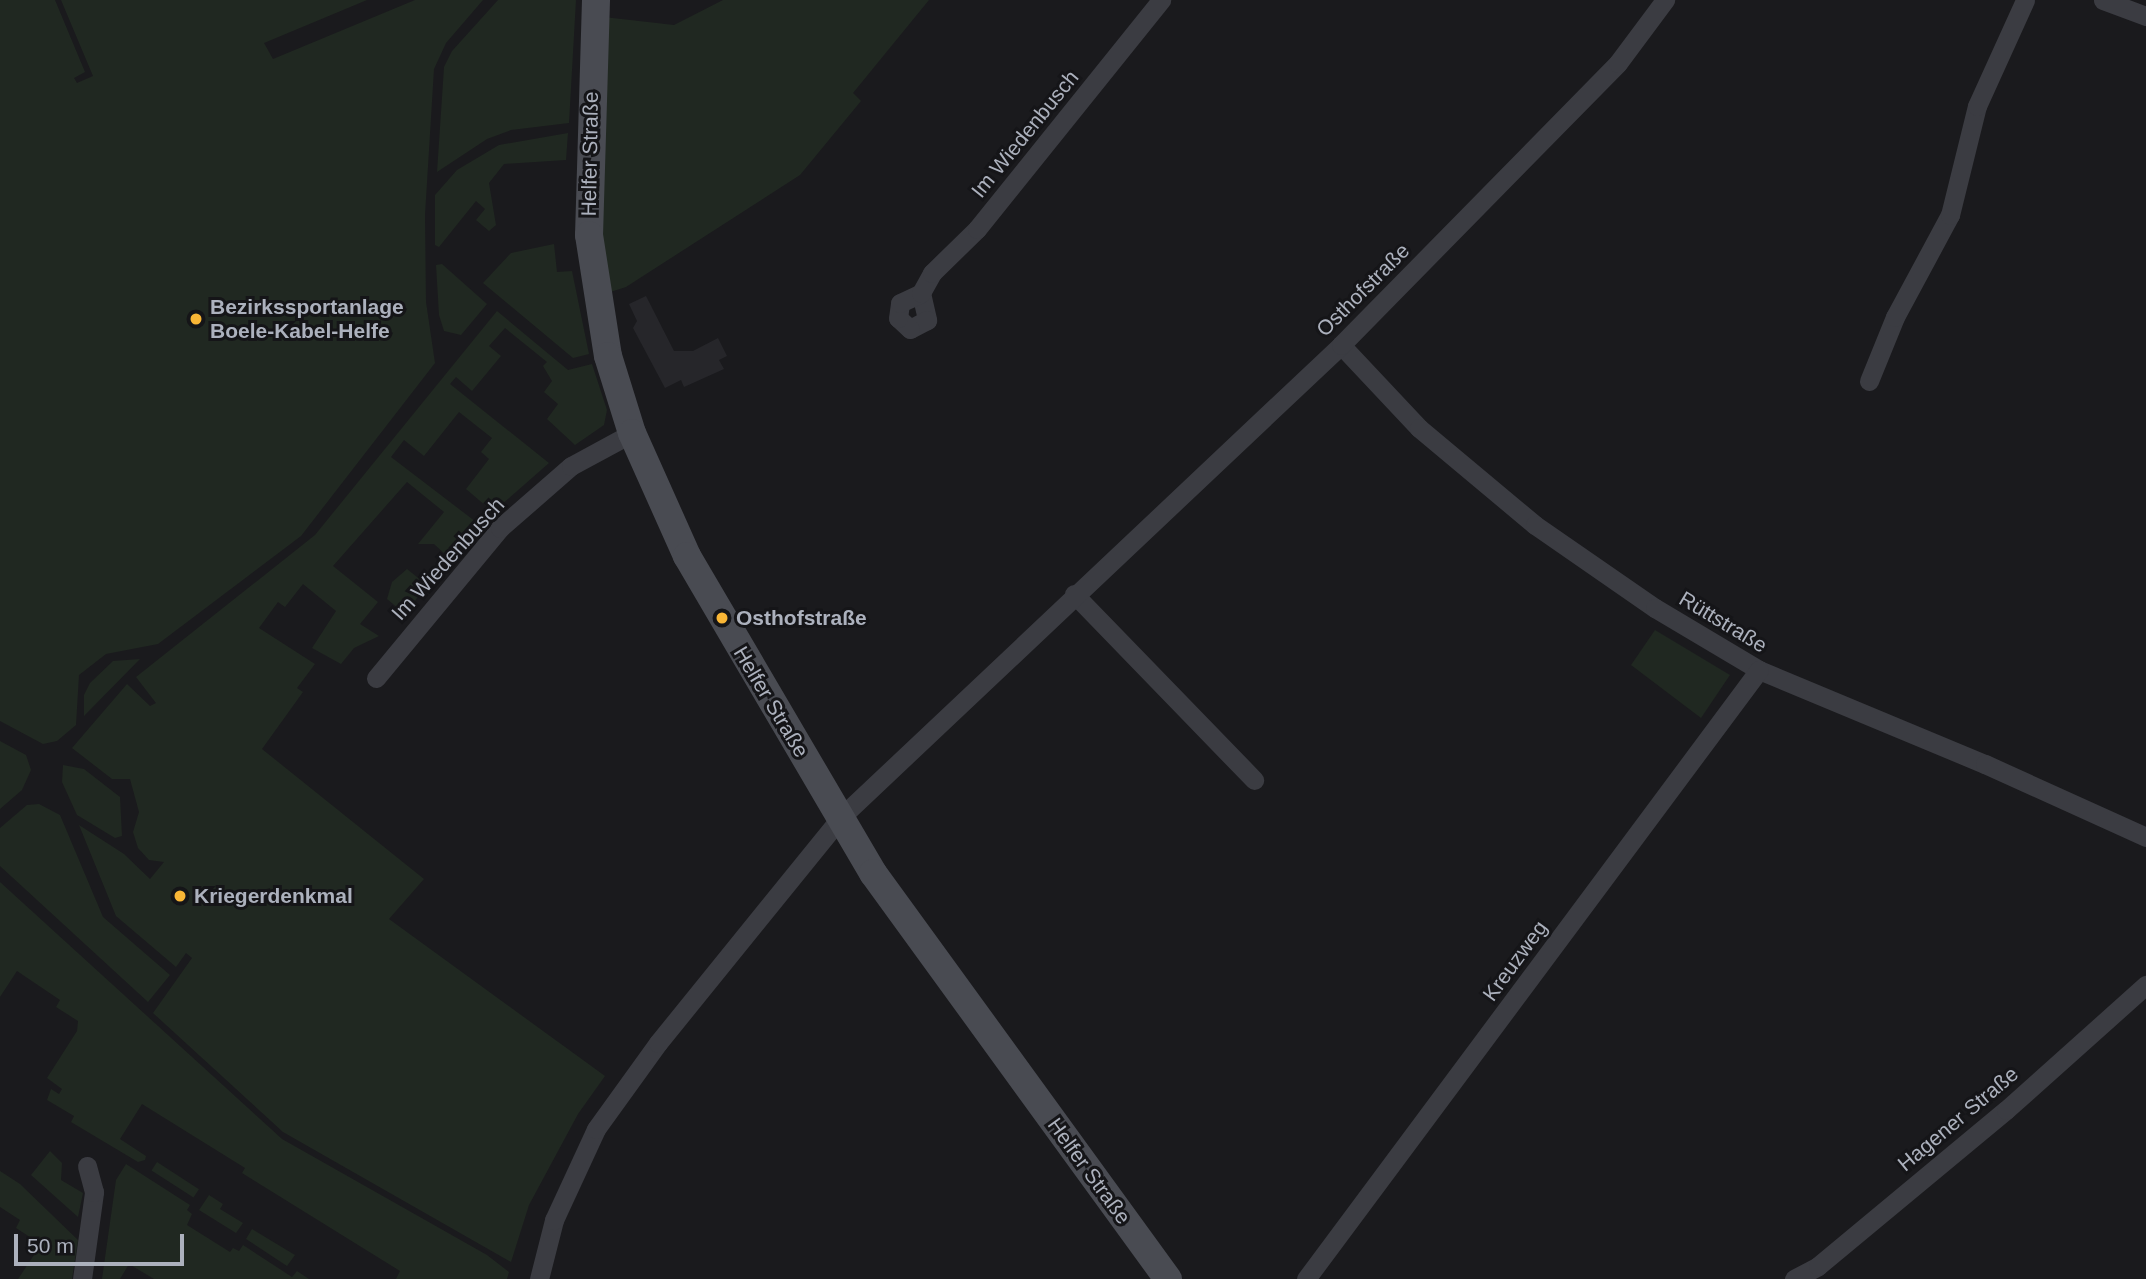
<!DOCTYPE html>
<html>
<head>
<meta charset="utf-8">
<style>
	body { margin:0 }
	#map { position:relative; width:2146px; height:1279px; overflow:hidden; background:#1a1a1d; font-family:Arial,sans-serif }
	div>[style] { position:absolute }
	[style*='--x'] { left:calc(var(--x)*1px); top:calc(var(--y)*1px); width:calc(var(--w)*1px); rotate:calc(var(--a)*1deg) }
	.built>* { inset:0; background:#26262a }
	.green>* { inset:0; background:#202821; transform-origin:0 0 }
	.street>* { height:19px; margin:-9.5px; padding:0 9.5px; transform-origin:9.5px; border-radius:9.5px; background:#3b3c42 }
	.secondary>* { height:28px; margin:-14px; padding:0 14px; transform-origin:14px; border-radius:14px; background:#494b52 }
	.dots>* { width:19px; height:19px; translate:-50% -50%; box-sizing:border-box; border:4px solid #151518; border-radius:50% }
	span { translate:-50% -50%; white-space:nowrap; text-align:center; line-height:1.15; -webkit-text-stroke:6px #151518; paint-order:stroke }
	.street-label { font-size:21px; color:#acb1bd }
	.poi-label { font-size:21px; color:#acb1bd; font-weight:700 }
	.left { translate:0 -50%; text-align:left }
	.scale { position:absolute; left:14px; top:1234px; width:170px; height:32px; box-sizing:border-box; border:4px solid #acb1bd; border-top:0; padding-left:9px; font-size:21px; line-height:24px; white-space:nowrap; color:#acb1bd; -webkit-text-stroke:5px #151518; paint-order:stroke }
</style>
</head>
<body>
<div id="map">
	<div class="built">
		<i style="clip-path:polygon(646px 296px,674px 351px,693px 351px,718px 338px,727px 356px,719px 360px,724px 369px,684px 387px,681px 380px,665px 388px,633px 328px,637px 321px,629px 304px)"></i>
	</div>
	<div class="green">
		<i style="clip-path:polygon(0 0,55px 0,85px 72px,74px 78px,77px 83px,93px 76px,61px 0,367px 0,264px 43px,273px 59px,415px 0,483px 0,446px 43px,434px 69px,425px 215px,426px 302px,435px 363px,301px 536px,158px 644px,106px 654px,79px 675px,76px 725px,57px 741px,43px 744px,0 721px)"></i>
		<i style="clip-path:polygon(498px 0,576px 0,569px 123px,511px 130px,487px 139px,437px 172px,444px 67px,452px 51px)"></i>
		<i style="clip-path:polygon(723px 0,929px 0,853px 93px,861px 101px,800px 175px,626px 287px,595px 297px,595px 16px,674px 25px)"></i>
		<i style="clip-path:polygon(568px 133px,566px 160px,504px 164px,489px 183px,496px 225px,489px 231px,476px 220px,485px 209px,476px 201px,439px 247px,435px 245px,435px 195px,457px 170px,499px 145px)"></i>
		<i style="clip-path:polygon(554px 244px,557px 272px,572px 271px,589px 354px,573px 358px,483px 283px,511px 253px)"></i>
		<i style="clip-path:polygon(442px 264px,487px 304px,461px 335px,444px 331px,439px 315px,436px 265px)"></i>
		<i style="clip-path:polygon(497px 311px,568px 370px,592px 364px,607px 410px,604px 425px,575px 445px,547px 419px,558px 404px,544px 392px,552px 381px,543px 366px,547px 362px,505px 328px,489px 346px,501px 356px,472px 391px,456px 377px,450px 384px,549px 463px,493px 512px,466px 489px,489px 459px,481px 452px,492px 438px,459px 412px,424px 456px,404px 440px,391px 457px,480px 525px,449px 558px,434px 544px,418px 544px,444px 512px,407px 482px,333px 566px,378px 602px,360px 624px,379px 636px,354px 648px,341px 664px,312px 648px,336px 611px,303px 584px,285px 607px,278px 602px,259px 628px,315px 664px,297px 688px,303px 692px,262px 749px,424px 879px,389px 919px,605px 1076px,578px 1114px,529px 1205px,511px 1262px,283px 1132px,153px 1013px,192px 958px,186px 953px,176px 967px,116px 916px,79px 825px,124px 854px,150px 879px,164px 862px,149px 860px,138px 848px,133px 832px,139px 812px,130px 779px,112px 779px,72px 748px,127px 684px,150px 706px,156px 703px,136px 677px,315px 535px)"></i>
		<i style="clip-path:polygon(407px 569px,427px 585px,405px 614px,387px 599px,392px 582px)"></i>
		<i style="clip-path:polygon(1655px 630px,1730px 675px,1701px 718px,1631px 665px)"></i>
		<i style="clip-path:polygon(140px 659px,84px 716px,84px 695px,90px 683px,113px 661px)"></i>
		<i style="clip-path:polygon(0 741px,26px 755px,31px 770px,22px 790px,0 809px)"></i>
		<i style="clip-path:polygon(63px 765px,84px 769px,120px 797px,122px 836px,115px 838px,77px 815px,62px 782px)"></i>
		<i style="clip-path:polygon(39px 804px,60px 815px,103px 917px,170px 975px,148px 1002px,0 866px,0 828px,27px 805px)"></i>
		<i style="clip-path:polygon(0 882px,282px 1139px,487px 1255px,509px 1272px,507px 1279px,396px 1279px,400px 1271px,242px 1173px,245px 1168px,142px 1104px,120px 1139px,146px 1156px,145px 1160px,138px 1162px,71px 1122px,74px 1116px,47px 1100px,51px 1089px,59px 1094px,62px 1089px,47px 1078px,77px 1031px,78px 1021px,56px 1007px,60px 1000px,17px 971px,0 997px)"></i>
		<i style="clip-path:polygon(50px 1151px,62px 1163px,61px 1180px,83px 1193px,78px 1217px,31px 1175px)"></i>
		<i style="left:157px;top:1162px;width:50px;height:10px;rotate:33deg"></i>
		<i style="clip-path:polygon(126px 1164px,190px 1205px,187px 1210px,192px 1214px,187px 1225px,230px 1252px,233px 1248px,239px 1251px,243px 1245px,292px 1277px,297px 1271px,309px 1279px,154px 1279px,129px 1264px,120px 1279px,102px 1279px,116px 1180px)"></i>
		<i style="clip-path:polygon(0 1171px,20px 1184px,78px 1240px,72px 1279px,18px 1279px,36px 1252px,32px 1248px,36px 1241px,16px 1228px,20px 1220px,0 1207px)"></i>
		<i style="clip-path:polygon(209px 1195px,223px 1204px,220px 1209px,243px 1223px,236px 1233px,199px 1210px)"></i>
		<i style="clip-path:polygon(252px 1229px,295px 1255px,287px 1266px,246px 1239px)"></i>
	</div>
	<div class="street">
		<i style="--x:2103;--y:0;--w:46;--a:20.4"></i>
		<i style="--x:921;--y:293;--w:28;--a:77"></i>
		<i style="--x:927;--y:320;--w:19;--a:152"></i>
		<i style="--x:910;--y:329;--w:16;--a:-137"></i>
		<i style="--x:898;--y:318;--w:15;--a:-82"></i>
		<i style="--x:900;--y:303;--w:23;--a:-25"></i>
		<i style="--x:921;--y:293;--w:23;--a:-61"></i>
		<i style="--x:932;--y:273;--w:63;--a:-44.4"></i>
		<i style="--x:977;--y:229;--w:294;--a:-51.2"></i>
		<i style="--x:1341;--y:345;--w:114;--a:46.8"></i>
		<i style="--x:1419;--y:428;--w:151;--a:39.9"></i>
		<i style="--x:1535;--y:525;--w:146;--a:34.7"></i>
		<i style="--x:1655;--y:608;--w:121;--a:30.8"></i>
		<i style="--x:1759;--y:670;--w:245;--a:22.6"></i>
		<i style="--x:1985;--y:764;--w:177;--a:24.4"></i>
		<i style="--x:1869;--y:381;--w:69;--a:-67.9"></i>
		<i style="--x:1895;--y:317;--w:116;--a:-61.7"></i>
		<i style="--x:1950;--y:215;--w:112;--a:-76.1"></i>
		<i style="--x:1977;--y:106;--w:116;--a:-65.6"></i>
		<i style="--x:1074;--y:594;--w:259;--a:45.9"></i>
		<i style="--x:376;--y:678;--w:195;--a:-50.4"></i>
		<i style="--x:500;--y:528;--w:94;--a:-41.1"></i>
		<i style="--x:571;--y:466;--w:69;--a:-28.4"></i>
		<i style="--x:82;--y:1279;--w:88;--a:-82.1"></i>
		<i style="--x:94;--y:1192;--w:27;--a:-105"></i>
		<i style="--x:539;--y:1279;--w:61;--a:-75.7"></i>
		<i style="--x:554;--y:1220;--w:100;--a:-65.2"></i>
		<i style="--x:596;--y:1129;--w:106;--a:-54.2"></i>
		<i style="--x:658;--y:1043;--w:289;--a:-51"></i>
		<i style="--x:840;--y:818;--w:689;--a:-43.35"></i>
		<i style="--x:1341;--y:345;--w:395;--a:-45.5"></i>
		<i style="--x:1618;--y:63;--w:79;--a:-53.3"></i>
		<i style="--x:1306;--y:1279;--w:759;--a:-53.36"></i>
		<i style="--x:1794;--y:1279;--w:27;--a:-28"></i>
		<i style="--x:1818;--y:1266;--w:244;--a:-39.7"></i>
		<i style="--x:2006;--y:1110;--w:188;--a:-41.8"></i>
	</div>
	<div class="secondary">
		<i style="--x:596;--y:0;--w:235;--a:91.7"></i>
		<i style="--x:589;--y:235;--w:122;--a:81.1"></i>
		<i style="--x:608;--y:356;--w:81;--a:72.7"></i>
		<i style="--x:632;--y:433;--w:135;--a:65.9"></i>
		<i style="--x:687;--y:556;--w:368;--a:59.6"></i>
		<i style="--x:873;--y:873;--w:502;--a:54"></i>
	</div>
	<div class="dots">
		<i style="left:196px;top:319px;background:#f9b636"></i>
		<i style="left:722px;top:618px;background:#f9b636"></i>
		<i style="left:180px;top:896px;background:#f9b636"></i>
	</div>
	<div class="street-label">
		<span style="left:1025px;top:134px;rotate:-51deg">Im Wiedenbusch</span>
		<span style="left:590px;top:154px;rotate:-89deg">Helfer Straße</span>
		<span style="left:1363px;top:290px;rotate:-45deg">Osthofstraße</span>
		<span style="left:448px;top:559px;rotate:-48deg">Im Wiedenbusch</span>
		<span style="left:1723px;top:622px;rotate:31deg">Rüttstraße</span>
		<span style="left:771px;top:702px;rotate:59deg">Helfer Straße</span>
		<span style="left:1515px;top:961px;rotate:-54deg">Kreuzweg</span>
		<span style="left:1958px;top:1119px;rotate:-40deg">Hagener Straße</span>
		<span style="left:1089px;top:1171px;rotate:54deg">Helfer Straße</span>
	</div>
	<div class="poi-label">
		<span class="left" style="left:210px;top:319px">Bezirkssportanlage<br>Boele-Kabel-Helfe</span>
		<span class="left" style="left:736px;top:618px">Osthofstraße</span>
		<span class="left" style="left:194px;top:896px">Kriegerdenkmal</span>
	</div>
	<div class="scale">50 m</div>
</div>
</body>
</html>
